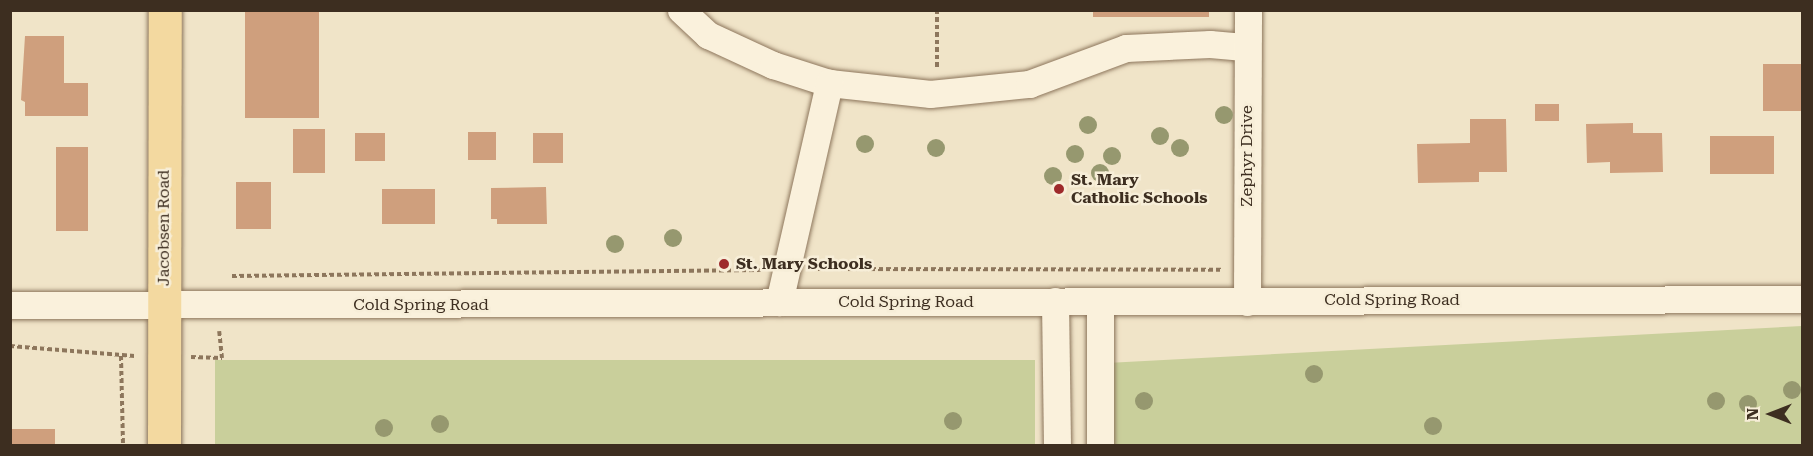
<!DOCTYPE html>
<html>
<head>
<meta charset="utf-8">
<style>
	body { margin:0 }
	#map { position:relative; width:1813px; height:456px; overflow:hidden; background:#f0e4c8; font-family:"Roboto Serif",serif }
	div>[style] { position:absolute }
	[style*='--x'] { left:calc(var(--x)*1px); top:calc(var(--y)*1px); width:calc(var(--w)*1px); rotate:calc(var(--a)*1deg) }
	.green>* { inset:0; background:#c9cf9b; transform-origin:0 0 }
	.building>* { inset:0; background:#cf9f7d; transform-origin:0 0 }
	.path>* { height:4px; margin-top:-2px; transform-origin:0; background:repeating-linear-gradient(90deg,#8d765c 0 4.5px,transparent 0 7.5px) }
	.roads { filter:drop-shadow(0 0 2px #8d765c) drop-shadow(0 0 2px #8d765c) }
	.minor>* { height:27px; margin:-13.5px; padding:0 13.5px; transform-origin:13.5px; border-radius:13.5px; background:#faf1dc }
	.major>* { height:33px; margin:-16.5px; padding:0 16.5px; transform-origin:16.5px; border-radius:16.5px; background:#f3d9a0 }
	.trees>* { width:18px; height:18px; margin:-9px; border-radius:50%; background:#96986f }
	.dots>* { width:16px; height:16px; translate:-50% -50%; box-sizing:border-box; border:3px solid #f7eed8; border-radius:50% }
	span { translate:-50% -50%; white-space:nowrap; text-align:center; line-height:1.15; -webkit-text-stroke:5px #f7eed8; paint-order:stroke }
	.street-label { font-size:16px; color:#3d2e20 }
	.poi-label { font-size:16px; color:#3d2e20; font-weight:700 }
	.left { translate:0 -50%; text-align:left }
	.frame { position:absolute; inset:0; border:12px solid #3d2e20; pointer-events:none }
	.north { position:absolute; left:1741px; top:384px; width:60px; height:60px; -webkit-text-stroke:4px #f7eed8; paint-order:stroke; rotate:270deg; font-size:16px; font-weight:700; line-height:24px; text-align:center; color:#3d2e20 }
	.north::after { content:''; display:block; margin:auto; width:21px; height:27px; background:#3d2e20; clip-path:polygon(50% 0,100% 100%,50% 72%,0 100%) }
</style>
</head>
<body>
<div id="map">
	<div class="green">
		<i style="clip-path:polygon(1802px 326px,1802px 445px,1111px 446px,1107px 363px)"></i>
		<i style="left:215px;top:360px;width:820px;height:86px"></i>
	</div>
	<div class="building">
		<i style="left:245px;top:10px;width:74px;height:108px"></i>
		<i style="left:1093px;top:10px;width:116px;height:7px"></i>
		<i style="clip-path:polygon(25px 36px,64px 36px,64px 83px,88px 83px,88px 116px,25px 116px,25px 102px,21px 100px)"></i>
		<i style="left:1763px;top:64px;width:39px;height:47px"></i>
		<i style="left:1535px;top:104px;width:24px;height:17px"></i>
		<i style="clip-path:polygon(1470px 119px,1506px 119px,1507px 172px,1479px 172px,1479px 182px,1418px 183px,1417px 144px,1470px 143px)"></i>
		<i style="clip-path:polygon(1633px 123px,1633px 133px,1662px 133px,1663px 172px,1610px 173px,1610px 162px,1587px 163px,1586px 124px)"></i>
		<i style="left:293px;top:129px;width:32px;height:44px"></i>
		<i style="left:468px;top:132px;width:28px;height:28px"></i>
		<i style="left:355px;top:133px;width:30px;height:28px"></i>
		<i style="left:533px;top:133px;width:30px;height:30px"></i>
		<i style="left:1710px;top:136px;width:64px;height:38px"></i>
		<i style="left:56px;top:147px;width:32px;height:84px"></i>
		<i style="left:236px;top:182px;width:35px;height:47px"></i>
		<i style="clip-path:polygon(546px 187px,547px 224px,497px 224px,497px 219px,491px 219px,491px 188px)"></i>
		<i style="left:382px;top:189px;width:53px;height:35px"></i>
		<i style="left:10px;top:429px;width:45px;height:17px"></i>
	</div>
	<div class="path">
		<i style="--x:937;--y:67;--w:57;--a:-90"></i>
		<i style="--x:811;--y:269;--w:412;--a:0.1"></i>
		<i style="--x:232;--y:276;--w:529;--a:-0.65"></i>
		<i style="--x:10;--y:346;--w:125;--a:4.6"></i>
		<i style="--x:121;--y:356;--w:90;--a:88.7"></i>
		<i style="--x:191;--y:357;--w:31;--a:2"></i>
		<i style="--x:222;--y:358;--w:27;--a:-96"></i>
	</div>
	<div class="roads">
		<div class="minor">
			<i style="--x:681;--y:10;--w:37;--a:43"></i>
			<i style="--x:708;--y:35;--w:72;--a:24.8"></i>
			<i style="--x:773;--y:65;--w:59;--a:17.8"></i>
			<i style="--x:829;--y:83;--w:102;--a:6.2"></i>
			<i style="--x:930;--y:94;--w:100;--a:-5.8"></i>
			<i style="--x:1029;--y:84;--w:103;--a:-20.4"></i>
			<i style="--x:1126;--y:48;--w:84;--a:-2.7"></i>
			<i style="--x:1210;--y:44;--w:37;--a:5"></i>
			<i style="--x:1055;--y:301;--w:145;--a:89.2"></i>
			<i style="--x:779;--y:302;--w:225;--a:-77.1"></i>
			<i style="--x:1247;--y:302;--w:292;--a:-89.8"></i>
			<i style="--x:10;--y:305;--w:1792;--a:-0.19"></i>
			<i style="--x:1100;--y:446;--w:145;--a:-90"></i>
		</div>
		<div class="major">
			<i style="--x:164;--y:446;--w:436;--a:-89.9"></i>
		</div>
	</div>
	<div class="trees">
		<i style="left:1224px;top:115px"></i>
		<i style="left:1088px;top:125px"></i>
		<i style="left:1160px;top:136px"></i>
		<i style="left:865px;top:144px"></i>
		<i style="left:936px;top:148px"></i>
		<i style="left:1180px;top:148px"></i>
		<i style="left:1075px;top:154px"></i>
		<i style="left:1112px;top:156px"></i>
		<i style="left:1100px;top:173px"></i>
		<i style="left:1053px;top:176px"></i>
		<i style="left:673px;top:238px"></i>
		<i style="left:615px;top:244px"></i>
		<i style="left:1314px;top:374px"></i>
		<i style="left:1792px;top:390px"></i>
		<i style="left:1144px;top:401px"></i>
		<i style="left:1716px;top:401px"></i>
		<i style="left:1748px;top:404px"></i>
		<i style="left:953px;top:421px"></i>
		<i style="left:440px;top:424px"></i>
		<i style="left:1433px;top:426px"></i>
		<i style="left:384px;top:428px"></i>
	</div>
	<div class="dots">
		<i style="left:1059px;top:189px;background:#9e2a2b"></i>
		<i style="left:724px;top:264px;background:#9e2a2b"></i>
	</div>
	<div class="street-label">
		<span style="left:1247px;top:156px;rotate:-90deg">Zephyr Drive</span>
		<span style="left:164px;top:228px;rotate:-90deg">Jacobsen Road</span>
		<span style="left:1392px;top:300px">Cold Spring Road</span>
		<span style="left:906px;top:302px">Cold Spring Road</span>
		<span style="left:421px;top:305px">Cold Spring Road</span>
	</div>
	<div class="poi-label">
		<span class="left" style="left:1071px;top:189px">St. Mary<br>Catholic Schools</span>
		<span class="left" style="left:736px;top:264px">St. Mary Schools</span>
	</div>
	<div class="frame"></div>
	<div class="north">N</div>
</div>
</body>
</html>
